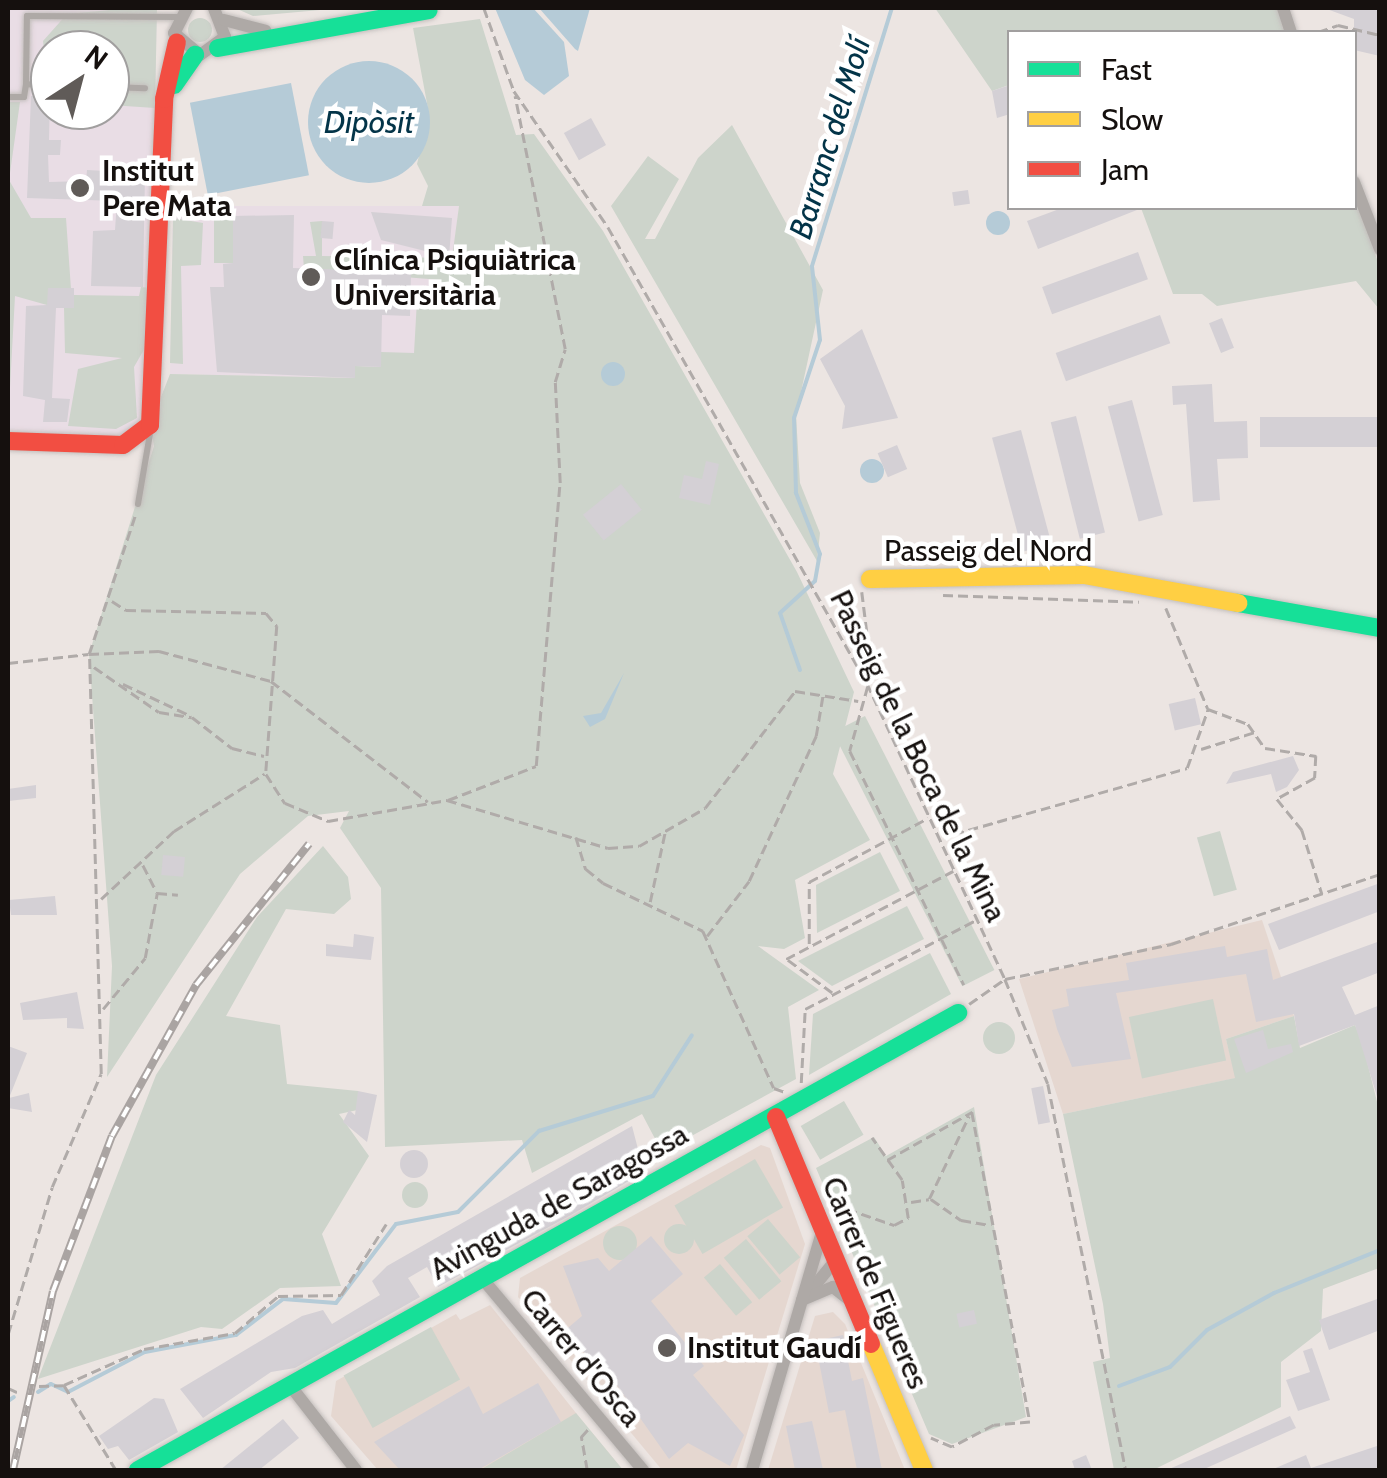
<!DOCTYPE html>
<html>
<head>
<meta charset="utf-8">
<style>
	body { margin:0 }
	#map { position:relative; width:1387px; height:1478px; overflow:hidden; background:#ece5e2; font-family:Cabin,sans-serif }
	div>[style] { position:absolute }
	[style*='--x'] { left:calc(var(--x)*1px); top:calc(var(--y)*1px); width:calc(var(--w)*1px); rotate:calc(var(--a)*1deg) }
	.built>* { inset:0; background:#e5d7d0 }
	.medical>* { inset:0; background:#e9dde5 }
	.green>* { inset:0; background:#cdd4cb; transform-origin:0 0 }
	.round { border-radius:50% }
	.water>* { inset:0; background:#b5cbd7; transform-origin:0 0 }
	.stream>* { height:4px; margin:-2px; padding:0 2px; transform-origin:2px; border-radius:2px; background:#b5cbd7 }
	.building>* { inset:0; background:#d4d0d5; transform-origin:0 0 }
	.path>* { height:2.5px; margin-top:-1.25px; transform-origin:0; background:repeating-linear-gradient(90deg,#b0aba9 0 10px,transparent 0 15px) }
	.roads { filter:drop-shadow(0 0 2px #c4bfbd) drop-shadow(0 0 2px #c4bfbd) }
	.lane>* { height:6px; margin:-3px; padding:0 3px; transform-origin:3px; border-radius:3px; background:#aea9a6 }
	.street>* { height:12px; margin:-6px; padding:0 6px; transform-origin:6px; border-radius:6px; background:#aea9a6 }
	.fast>* { height:18px; margin:-9px; padding:0 9px; transform-origin:9px; border-radius:9px; background:#16e098 }
	.slow>* { height:18px; margin:-9px; padding:0 9px; transform-origin:9px; border-radius:9px; background:#ffcf43 }
	.jam>* { height:18px; margin:-9px; padding:0 9px; transform-origin:9px; border-radius:9px; background:#f24e42 }
	.rail>* { height:8px; margin-top:-4px; transform-origin:0; background:repeating-linear-gradient(90deg,#fff 0 11px,#aaa4a2 0 22px); box-sizing:border-box; border-block:2px solid #aaa4a2 }
	.dots>* { width:28px; height:28px; translate:-50% -50%; box-sizing:border-box; border:5px solid #fff; border-radius:50% }
	span { translate:-50% -50%; white-space:nowrap; text-align:center; line-height:1.15; -webkit-text-stroke:9px #fff; paint-order:stroke }
	.poi-label { font-size:30px; color:#15100e; font-weight:700 }
	.left { translate:0 -50%; text-align:left }
	.street-label { font-size:30px; color:#15100e }
	.water-label { font-size:32px; color:#033448; font-style:italic }
	.frame { position:absolute; inset:0; border:10px solid #15100e; pointer-events:none }
	.legend { position:absolute; left:1007px; top:30px; width:350px; height:180px; box-sizing:border-box; background:#fff; border:2px solid #a19f9f; margin:0; padding:12px 18px; list-style:none; font-size:30px; color:#15100e }
	.legend li { display:flex; align-items:center; gap:20px; height:50px }
	.legend b { width:50px; border:2px solid #a19f9f }
	.north { position:absolute; left:30px; top:30px; width:100px; height:100px; box-sizing:border-box; background:#fff; border:2px solid #a19f9f; border-radius:50%; rotate:36deg; font-size:28px; font-weight:700; line-height:40px; text-align:center; color:#15100e }
	.north::after { content:''; display:block; margin:auto; width:35px; height:45px; background:#605b58; clip-path:polygon(50% 0,100% 100%,50% 72%,0 100%) }
</style>
</head>
<body>
<div id="map">
	<div class="built">
		<i style="clip-path:polygon(1262px 920px,1294px 1016px,1226px 1039px,1236px 1078px,1063px 1114px,1019px 979px)"></i>
		<i style="clip-path:polygon(761px 1145px,770px 1148px,805px 1244px,736px 1470px,662px 1470px,518px 1297px,520px 1278px)"></i>
		<i style="clip-path:polygon(490px 1305px,580px 1418px,623px 1470px,378px 1470px,331px 1416px,336px 1381px,456px 1314px,460px 1320px)"></i>
		<i style="clip-path:polygon(833px 1312px,845px 1324px,905px 1470px,768px 1470px,815px 1316px)"></i>
	</div>
	<div class="medical">
		<i style="clip-path:polygon(evenodd,8px 8px,157px 8px,147px 418px,125px 438px,8px 431px,8px 8px,50px 50px,110px 50px,110px 110px,50px 110px,50px 50px)"></i>
		<i style="clip-path:polygon(173px 206px,459px 206px,448px 297px,460px 381px,170px 374px)"></i>
	</div>
	<div class="green">
		<i style="clip-path:polygon(132px 8px,157px 8px,155px 108px,110px 105px,110px 50px,50px 50px,47px 74px,43px 41px,67px 14px)"></i>
		<i style="clip-path:polygon(235px 8px,342px 8px,253px 16px)"></i>
		<i style="clip-path:polygon(935px 8px,1279px 8px,1286px 32px,1009px 32px,1009px 85px,992px 91px)"></i>
		<i class="round" style="left:188px;top:18px;width:24px;height:24px"></i>
		<i style="clip-path:polygon(480px 19px,516px 135px,534px 134px,603px 231px,797px 572px,854px 692px,833px 774px,870px 840px,795px 880px,805px 938px,784px 949px,758px 946px,819px 990px,788px 1007px,796px 1079px,662px 1152px,642px 1114px,532px 1173px,522px 1140px,385px 1147px,381px 888px,340px 828px,349px 811px,308px 816px,240px 874px,107px 1077px,112px 966px,89px 654px,154px 446px,150px 425px,170px 374px,354px 378px,355px 366px,380px 367px,381px 352px,414px 353px,417px 300px,438px 301px,441px 280px,304px 269px,303px 256px,316px 256px,310px 222px,322px 221px,322px 256px,452px 258px,459px 206px,422px 206px,428px 186px,417px 164px,429px 114px,413px 28px)"></i>
		<i style="clip-path:polygon(8px 102px,20px 102px,9px 180px,31px 218px,66px 218px,71px 289px,47px 305px,15px 296px,8px 424px)"></i>
		<i style="clip-path:polygon(732px 125px,823px 290px,796px 415px,800px 483px,820px 533px,817px 561px,611px 206px,648px 156px,679px 179px,645px 239px,655px 239px,698px 158px)"></i>
		<i style="clip-path:polygon(1355px 196px,1379px 265px,1379px 309px,1356px 281px,1217px 306px,1202px 294px,1173px 294px,1141px 208px,1354px 208px)"></i>
		<i style="left:233px;top:216px;width:47px;height:19px;rotate:90deg"></i>
		<i style="clip-path:polygon(173px 218px,203px 223px,201px 265px,181px 266px,183px 364px,170px 363px)"></i>
		<i style="clip-path:polygon(141px 287px,150px 288px,146px 346px,134px 367px,137px 418px,116px 429px,68px 426px,78px 369px,122px 358px,65px 353px,64px 308px,74px 307px,74px 295px,139px 296px)"></i>
		<i style="left:865px;top:716px;width:285px;height:36px;rotate:63deg"></i>
		<i style="left:1220px;top:831px;width:61px;height:24px;rotate:74deg"></i>
		<i style="clip-path:polygon(323px 846px,348px 877px,351px 899px,334px 914px,286px 909px,226px 1016px,280px 1025px,287px 1084px,358px 1091px,362px 1109px,339px 1114px,369px 1156px,322px 1234px,341px 1286px,280px 1288px,222px 1329px,201px 1327px,38px 1379px,156px 1075px,257px 917px)"></i>
		<i style="clip-path:polygon(880px 852px,900px 891px,817px 933px,816px 885px)"></i>
		<i style="clip-path:polygon(907px 906px,924px 939px,832px 986px,798px 961px)"></i>
		<i style="clip-path:polygon(930px 953px,951px 994px,809px 1075px,813px 1014px)"></i>
		<i style="left:1213px;top:999px;width:63px;height:86px;rotate:78deg"></i>
		<i style="clip-path:polygon(1294px 1016px,1300px 1048px,1355px 1025px,1363px 1045px,1379px 1110px,1379px 1268px,1323px 1289px,1321px 1331px,1281px 1362px,1281px 1407px,1153px 1470px,1114px 1470px,1093px 1362px,1110px 1358px,1103px 1304px,1063px 1114px,1235px 1078px,1226px 1039px)"></i>
		<i class="round" style="left:983px;top:1022px;width:32px;height:32px"></i>
		<i style="left:844px;top:1101px;width:39px;height:50px;rotate:60deg"></i>
		<i style="clip-path:polygon(974px 1107px,1026px 1417px,952px 1444px,929px 1434px,816px 1168px,874px 1137px,886px 1156px)"></i>
		<i style="left:755px;top:1159px;width:56px;height:93px;rotate:60deg"></i>
		<i class="round" style="left:402px;top:1182px;width:26px;height:26px"></i>
		<i style="left:768px;top:1219px;width:50px;height:27px;rotate:50deg"></i>
		<i class="round" style="left:664px;top:1224px;width:30px;height:30px"></i>
		<i class="round" style="left:603px;top:1226px;width:34px;height:34px"></i>
		<i style="left:746px;top:1239px;width:55px;height:29px;rotate:50deg"></i>
		<i style="left:720px;top:1264px;width:50px;height:21px;rotate:50deg"></i>
		<i style="left:431px;top:1327px;width:60px;height:100px;rotate:61deg"></i>
		<i style="clip-path:polygon(576px 1413px,623px 1470px,480px 1470px)"></i>
	</div>
	<div class="water">
		<i style="clip-path:polygon(495px 8px,533px 8px,564px 42px,569px 76px,544px 95px,525px 80px)"></i>
		<i style="clip-path:polygon(539px 8px,590px 8px,578px 51px,575px 49px)"></i>
		<i class="round" style="left:308px;top:61px;width:122px;height:122px"></i>
		<i style="left:291px;top:83px;width:94px;height:103px;rotate:79deg"></i>
		<i class="round" style="left:986px;top:211px;width:24px;height:24px"></i>
		<i class="round" style="left:601px;top:362px;width:24px;height:24px"></i>
		<i class="round" style="left:860px;top:459px;width:24px;height:24px"></i>
		<i style="clip-path:polygon(624px 673px,605px 719px,590px 727px,583px 716px,601px 713px)"></i>
	</div>
	<div class="stream">
		<i style="--x:800;--y:670;--w:60;--a:-109.3"></i>
		<i style="--x:780;--y:613;--w:47;--a:-42.4"></i>
		<i style="--x:815;--y:581;--w:27;--a:-80"></i>
		<i style="--x:820;--y:554;--w:66;--a:-111.5"></i>
		<i style="--x:796;--y:493;--w:75;--a:-91.5"></i>
		<i style="--x:794;--y:418;--w:82;--a:-71.6"></i>
		<i style="--x:820;--y:340;--w:74;--a:-96.2"></i>
		<i style="--x:812;--y:266;--w:270;--a:-72.8"></i>
		<i style="--x:1119;--y:1386;--w:54;--a:-20.4"></i>
		<i style="--x:1170;--y:1367;--w:52;--a:-45"></i>
		<i style="--x:1207;--y:1330;--w:77;--a:-28.9"></i>
		<i style="--x:1274;--y:1293;--w:114;--a:-22.1"></i>
		<i style="--x:38;--y:1392;--w:15;--a:-32"></i>
		<i style="--x:51;--y:1384;--w:19;--a:25"></i>
		<i style="--x:68;--y:1392;--w:87;--a:-27.5"></i>
		<i style="--x:145;--y:1352;--w:93;--a:-10.6"></i>
		<i style="--x:236;--y:1335;--w:59;--a:-37.5"></i>
		<i style="--x:283;--y:1299;--w:53;--a:4.3"></i>
		<i style="--x:336;--y:1303;--w:99;--a:-52.8"></i>
		<i style="--x:396;--y:1224;--w:63;--a:-11"></i>
		<i style="--x:458;--y:1212;--w:115;--a:-45"></i>
		<i style="--x:539;--y:1131;--w:119;--a:-17.1"></i>
		<i style="--x:653;--y:1096;--w:72;--a:-57.4"></i>
		<i style="--x:8;--y:1401;--w:7;--a:-34"></i>
	</div>
	<div class="building">
		<i style="clip-path:polygon(1324px 8px,1380px 8px,1380px 56px,1354px 50px,1354px 19px)"></i>
		<i style="clip-path:polygon(1010px 85px,1010px 114px,997px 118px,992px 91px)"></i>
		<i style="clip-path:polygon(31px 96px,50px 97px,49px 140px,61px 140px,60px 155px,48px 155px,49px 182px,86px 181px,87px 170px,145px 173px,143px 287px,91px 286px,93px 231px,115px 230px,117px 201px,27px 198px)"></i>
		<i style="left:591px;top:118px;width:31px;height:31px;rotate:61deg"></i>
		<i style="left:968px;top:190px;width:14px;height:16px;rotate:82deg"></i>
		<i style="clip-path:polygon(1062px 208px,1142px 208px,1038px 249px,1027px 221px)"></i>
		<i style="clip-path:polygon(371px 212px,452px 218px,449px 257px,381px 240px)"></i>
		<i style="clip-path:polygon(294px 215px,293px 268px,411px 272px,410px 316px,382px 315px,381px 367px,355px 366px,355px 378px,217px 372px,210px 287px,224px 287px,223px 264px,233px 263px,233px 216px)"></i>
		<i style="left:322px;top:221px;width:12px;height:17px;rotate:5deg"></i>
		<i style="left:1138px;top:252px;width:29px;height:102px;rotate:70deg"></i>
		<i style="clip-path:polygon(48px 288px,74px 288px,74px 308px,56px 308px,52px 398px,70px 399px,67px 422px,43px 422px,45px 400px,23px 396px,26px 306px,47px 305px)"></i>
		<i style="left:1160px;top:315px;width:30px;height:111px;rotate:70deg"></i>
		<i style="left:1222px;top:318px;width:32px;height:14px;rotate:68deg"></i>
		<i style="clip-path:polygon(862px 329px,898px 418px,842px 429px,845px 406px,820px 359px)"></i>
		<i style="clip-path:polygon(1212px 384px,1214px 422px,1247px 421px,1248px 458px,1217px 459px,1220px 500px,1193px 502px,1186px 404px,1173px 405px,1172px 386px)"></i>
		<i style="left:1132px;top:400px;width:119px;height:25px;rotate:75deg"></i>
		<i style="left:1076px;top:416px;width:120px;height:26px;rotate:76deg"></i>
		<i style="left:1380px;top:417px;width:30px;height:120px;rotate:90deg"></i>
		<i style="left:1021px;top:430px;width:118px;height:30px;rotate:75deg"></i>
		<i style="left:897px;top:445px;width:26px;height:21px;rotate:67deg"></i>
		<i style="clip-path:polygon(706px 461px,719px 464px,710px 505px,679px 498px,684px 475px,702px 479px)"></i>
		<i style="left:621px;top:484px;width:33px;height:49px;rotate:51deg"></i>
		<i style="left:1195px;top:698px;width:27px;height:27px;rotate:77deg"></i>
		<i style="clip-path:polygon(1293px 756px,1299px 770px,1287px 787px,1276px 792px,1271px 774px,1226px 784px,1233px 772px)"></i>
		<i style="clip-path:polygon(36px 785px,36px 798px,8px 801px,8px 789px)"></i>
		<i style="left:163px;top:855px;width:22px;height:20px;rotate:5deg"></i>
		<i style="clip-path:polygon(1380px 883px,1380px 911px,1279px 950px,1268px 924px)"></i>
		<i style="clip-path:polygon(55px 896px,57px 915px,11px 915px,9px 900px)"></i>
		<i style="clip-path:polygon(354px 934px,374px 937px,371px 960px,326px 956px,326px 944px,353px 947px)"></i>
		<i style="clip-path:polygon(1380px 941px,1380px 972px,1342px 987px,1355px 1015px,1380px 1005px,1380px 1106px,1355px 1025px,1299px 1046px,1294px 1014px,1256px 1022px,1246px 974px,1116px 993px,1131px 1059px,1072px 1067px,1057px 1029px,1052px 1010px,1069px 1006px,1066px 989px,1129px 980px,1126px 963px,1225px 946px,1227px 957px,1267px 949px,1273px 980px)"></i>
		<i style="clip-path:polygon(77px 992px,84px 1029px,67px 1028px,67px 1018px,23px 1020px,20px 1003px)"></i>
		<i style="clip-path:polygon(1263px 1030px,1268px 1049px,1291px 1044px,1293px 1052px,1246px 1073px,1234px 1039px)"></i>
		<i style="clip-path:polygon(8px 1046px,27px 1053px,9px 1098px,29px 1093px,32px 1112px,8px 1108px)"></i>
		<i style="left:1043px;top:1086px;width:37px;height:12px;rotate:79deg"></i>
		<i style="clip-path:polygon(358px 1091px,377px 1095px,367px 1142px,343px 1122px,349px 1110px,355px 1115px)"></i>
		<i style="clip-path:polygon(632px 1126px,644px 1172px,571px 1215px,438px 1287px,427px 1267px,408px 1278px,420px 1297px,295px 1368px,271px 1372px,203px 1418px,180px 1389px,302px 1316px,323px 1310px,332px 1324px,380px 1295px,372px 1281px,387px 1266px)"></i>
		<i class="round" style="left:400px;top:1150px;width:28px;height:28px"></i>
		<i style="clip-path:polygon(651px 1236px,683px 1274px,651px 1301px,704px 1366px,693px 1375px,744px 1435px,730px 1466px,688px 1443px,669px 1459px,614px 1381px,563px 1332px,582px 1316px,563px 1266px,598px 1258px,609px 1271px)"></i>
		<i style="clip-path:polygon(1380px 1298px,1380px 1330px,1329px 1350px,1319px 1320px)"></i>
		<i style="left:974px;top:1310px;width:14px;height:18px;rotate:78deg"></i>
		<i style="clip-path:polygon(843px 1335px,852px 1381px,863px 1378px,882px 1470px,857px 1470px,845px 1410px,829px 1413px,815px 1341px)"></i>
		<i style="clip-path:polygon(1312px 1348px,1330px 1400px,1298px 1411px,1286px 1380px,1310px 1372px,1303px 1351px)"></i>
		<i style="clip-path:polygon(538px 1383px,561px 1422px,478px 1470px,400px 1470px,374px 1442px,469px 1386px,483px 1414px)"></i>
		<i style="clip-path:polygon(154px 1398px,164px 1399px,178px 1432px,129px 1460px,118px 1446px,108px 1449px,99px 1436px)"></i>
		<i style="clip-path:polygon(1290px 1416px,1296px 1428px,1202px 1470px,1167px 1470px)"></i>
		<i style="clip-path:polygon(283px 1419px,299px 1438px,259px 1470px,220px 1470px)"></i>
		<i style="clip-path:polygon(812px 1421px,823px 1470px,795px 1470px,786px 1426px)"></i>
		<i style="clip-path:polygon(1380px 1445px,1380px 1470px,1271px 1470px,1306px 1455px,1311px 1468px)"></i>
		<i style="clip-path:polygon(1086px 1455px,1092px 1470px,1075px 1470px,1072px 1461px)"></i>
	</div>
	<div class="path">
		<i style="--x:484;--y:8;--w:88;--a:70.1"></i>
		<i style="--x:514;--y:91;--w:165;--a:55.3"></i>
		<i style="--x:608;--y:227;--w:524;--a:60.4"></i>
		<i style="--x:867;--y:683;--w:327;--a:65"></i>
		<i style="--x:1005;--y:979;--w:113;--a:67.7"></i>
		<i style="--x:1048;--y:1084;--w:394;--a:78.6"></i>
		<i style="--x:1318;--y:32;--w:21;--a:-19"></i>
		<i style="--x:1338;--y:25;--w:43;--a:13.4"></i>
		<i style="--x:862;--y:592;--w:81;--a:82.9"></i>
		<i style="--x:872;--y:672;--w:82;--a:105.6"></i>
		<i style="--x:850;--y:751;--w:260;--a:64"></i>
		<i style="--x:943;--y:595;--w:196;--a:2"></i>
		<i style="--x:112;--y:601;--w:17;--a:33"></i>
		<i style="--x:126;--y:610;--w:140;--a:1.2"></i>
		<i style="--x:266;--y:613;--w:17;--a:50"></i>
		<i style="--x:277;--y:626;--w:148;--a:94.3"></i>
		<i style="--x:266;--y:774;--w:35;--a:57"></i>
		<i style="--x:285;--y:803;--w:47;--a:22.7"></i>
		<i style="--x:328;--y:821;--w:121;--a:-10"></i>
		<i style="--x:447;--y:800;--w:168;--a:16.6"></i>
		<i style="--x:608;--y:848;--w:31;--a:-4"></i>
		<i style="--x:639;--y:846;--w:76;--a:-29.9"></i>
		<i style="--x:705;--y:808;--w:148;--a:-52.4"></i>
		<i style="--x:795;--y:691;--w:64;--a:9"></i>
		<i style="--x:1166;--y:608;--w:109;--a:67.4"></i>
		<i style="--x:1208;--y:709;--w:43;--a:20.6"></i>
		<i style="--x:1248;--y:724;--w:29;--a:55"></i>
		<i style="--x:1265;--y:748;--w:52;--a:8.9"></i>
		<i style="--x:1316;--y:756;--w:22;--a:93"></i>
		<i style="--x:1315;--y:778;--w:43;--a:151.1"></i>
		<i style="--x:1277;--y:799;--w:40;--a:51"></i>
		<i style="--x:1302;--y:830;--w:67;--a:72.6"></i>
		<i style="--x:8;--y:663;--w:81;--a:-6.3"></i>
		<i style="--x:89;--y:654;--w:145;--a:-71.6"></i>
		<i style="--x:94;--y:667;--w:79;--a:34.7"></i>
		<i style="--x:159;--y:712;--w:33;--a:9"></i>
		<i style="--x:192;--y:717;--w:51;--a:37.8"></i>
		<i style="--x:232;--y:748;--w:33;--a:14"></i>
		<i style="--x:123;--y:684;--w:75;--a:25.2"></i>
		<i style="--x:1201;--y:749;--w:57;--a:-17.5"></i>
		<i style="--x:448;--y:800;--w:94;--a:-21.1"></i>
		<i style="--x:536;--y:766;--w:284;--a:-85.2"></i>
		<i style="--x:560;--y:483;--w:101;--a:-92.8"></i>
		<i style="--x:555;--y:382;--w:34;--a:-73"></i>
		<i style="--x:565;--y:349;--w:258;--a:-101.2"></i>
		<i style="--x:954;--y:834;--w:242;--a:-15.8"></i>
		<i style="--x:1187;--y:768;--w:63;--a:-70.4"></i>
		<i style="--x:576;--y:837;--w:34;--a:73"></i>
		<i style="--x:586;--y:869;--w:22;--a:39"></i>
		<i style="--x:603;--y:883;--w:111;--a:25.6"></i>
		<i style="--x:703;--y:931;--w:172;--a:65.7"></i>
		<i style="--x:774;--y:1088;--w:12;--a:20"></i>
		<i style="--x:143;--y:865;--w:31;--a:63"></i>
		<i style="--x:157;--y:893;--w:21;--a:5"></i>
		<i style="--x:101;--y:899;--w:100;--a:-43"></i>
		<i style="--x:174;--y:831;--w:107;--a:-32.3"></i>
		<i style="--x:650;--y:902;--w:72;--a:-77.9"></i>
		<i style="--x:707;--y:936;--w:69;--a:-52.6"></i>
		<i style="--x:749;--y:881;--w:160;--a:-65.2"></i>
		<i style="--x:816;--y:736;--w:43;--a:-80.5"></i>
		<i style="--x:809;--y:944;--w:62;--a:-90"></i>
		<i style="--x:809;--y:882;--w:135;--a:-28.3"></i>
		<i style="--x:832;--y:993;--w:57;--a:-143.5"></i>
		<i style="--x:786;--y:959;--w:189;--a:-27.8"></i>
		<i style="--x:969;--y:1004;--w:44;--a:-34.8"></i>
		<i style="--x:1005;--y:979;--w:170;--a:-11.9"></i>
		<i style="--x:1171;--y:944;--w:220;--a:-18.5"></i>
		<i style="--x:103;--y:1009;--w:66;--a:-50.5"></i>
		<i style="--x:145;--y:958;--w:66;--a:-79.5"></i>
		<i style="--x:801;--y:1083;--w:74;--a:-86.9"></i>
		<i style="--x:805;--y:1009;--w:193;--a:-27.5"></i>
		<i style="--x:887;--y:1160;--w:98;--a:-29.5"></i>
		<i style="--x:972;--y:1112;--w:315;--a:79.4"></i>
		<i style="--x:1030;--y:1422;--w:36;--a:175"></i>
		<i style="--x:994;--y:1425;--w:47;--a:152.4"></i>
		<i style="--x:952;--y:1447;--w:23;--a:-157"></i>
		<i style="--x:931;--y:1199;--w:37;--a:35"></i>
		<i style="--x:961;--y:1220;--w:29;--a:10"></i>
		<i style="--x:911;--y:1202;--w:18;--a:-9"></i>
		<i style="--x:929;--y:1199;--w:92;--a:-64.3"></i>
		<i style="--x:833;--y:1204;--w:65;--a:19"></i>
		<i style="--x:894;--y:1225;--w:16;--a:-27"></i>
		<i style="--x:908;--y:1218;--w:38;--a:-99"></i>
		<i style="--x:902;--y:1180;--w:52;--a:-125.5"></i>
		<i style="--x:8;--y:1334;--w:153;--a:-73.3"></i>
		<i style="--x:52;--y:1187;--w:123;--a:-66.6"></i>
		<i style="--x:101;--y:1074;--w:420;--a:-91.6"></i>
		<i style="--x:89;--y:654;--w:70;--a:-2.5"></i>
		<i style="--x:159;--y:651;--w:116;--a:15"></i>
		<i style="--x:271;--y:681;--w:198;--a:37.6"></i>
		<i style="--x:64;--y:1385;--w:88;--a:-24.2"></i>
		<i style="--x:144;--y:1349;--w:92;--a:-10"></i>
		<i style="--x:235;--y:1333;--w:57;--a:-40.7"></i>
		<i style="--x:278;--y:1296;--w:63;--a:-0.9"></i>
		<i style="--x:341;--y:1295;--w:84;--a:-57.6"></i>
		<i style="--x:39;--y:1386;--w:25;--a:-2"></i>
		<i style="--x:64;--y:1385;--w:100;--a:58.5"></i>
		<i style="--x:8;--y:1388;--w:10;--a:24"></i>
		<i style="--x:587;--y:1470;--w:34;--a:-100"></i>
		<i style="--x:581;--y:1437;--w:13;--a:-48"></i>
	</div>
	<div class="roads">
		<div class="lane">
			<i style="--x:50;--y:85;--w:24;--a:-178"></i>
			<i style="--x:26;--y:84;--w:68;--a:-89.2"></i>
			<i style="--x:27;--y:16;--w:150;--a:0.4"></i>
			<i style="--x:110;--y:87;--w:35;--a:2"></i>
			<i style="--x:8;--y:97;--w:16;--a:0"></i>
			<i style="--x:24;--y:97;--w:13;--a:-81"></i>
			<i style="--x:138;--y:504;--w:77;--a:-80.3"></i>
		</div>
		<div class="street">
			<i style="--x:187;--y:8;--w:28;--a:117"></i>
			<i style="--x:174;--y:33;--w:34;--a:40"></i>
			<i style="--x:200;--y:55;--w:31;--a:-36"></i>
			<i style="--x:225;--y:37;--w:31;--a:-111"></i>
			<i style="--x:1283;--y:8;--w:25;--a:72"></i>
			<i style="--x:224;--y:20;--w:43;--a:14.7"></i>
			<i style="--x:1354;--y:182;--w:72;--a:68.8"></i>
			<i style="--x:481;--y:1277;--w:252;--a:50"></i>
			<i style="--x:807;--y:1295;--w:44;--a:-50.5"></i>
			<i style="--x:802;--y:1300;--w:34;--a:-23"></i>
			<i style="--x:833;--y:1287;--w:23;--a:38"></i>
			<i style="--x:289;--y:1384;--w:109;--a:52.1"></i>
			<i style="--x:752;--y:1470;--w:252;--a:-73.6"></i>
		</div>
		<div class="fast">
			<i style="--x:218;--y:48;--w:214;--a:-10.2"></i>
			<i style="--x:174;--y:85;--w:37;--a:-55"></i>
			<i style="--x:1238;--y:603;--w:144;--a:10"></i>
			<i style="--x:138;--y:1470;--w:939;--a:-29.13"></i>
		</div>
		<div class="slow">
			<i style="--x:870;--y:579;--w:214;--a:-1.1"></i>
			<i style="--x:1084;--y:575;--w:157;--a:10.3"></i>
			<i style="--x:871;--y:1344;--w:137;--a:67.2"></i>
		</div>
		<div class="jam">
			<i style="--x:8;--y:441;--w:115;--a:2"></i>
			<i style="--x:123;--y:445;--w:34;--a:-37"></i>
			<i style="--x:150;--y:425;--w:326;--a:-87.5"></i>
			<i style="--x:164;--y:99;--w:58;--a:-77.2"></i>
			<i style="--x:776;--y:1117;--w:246;--a:67.3"></i>
		</div>
	</div>
	<div class="rail">
		<i style="--x:13;--y:1470;--w:183;--a:-77.4"></i>
		<i style="--x:53;--y:1291;--w:166;--a:-69.2"></i>
		<i style="--x:112;--y:1136;--w:173;--a:-60.9"></i>
		<i style="--x:196;--y:985;--w:181;--a:-51.3"></i>
	</div>
	<div class="dots">
		<i style="left:80px;top:188px;background:#605b58"></i>
		<i style="left:311px;top:277px;background:#605b58"></i>
		<i style="left:667px;top:1348px;background:#605b58"></i>
	</div>
	<div class="poi-label">
		<span class="left" style="left:102px;top:188px">Institut<br>Pere Mata</span>
		<span class="left" style="left:334px;top:277px">Clínica Psiquiàtrica<br>Universitària</span>
		<span class="left" style="left:687px;top:1348px">Institut Gaudí</span>
	</div>
	<div class="street-label">
		<span style="left:988px;top:551px">Passeig del Nord</span>
		<span style="left:918px;top:756px;rotate:64deg">Passeig de la Boca de la Mina</span>
		<span style="left:559px;top:1202px;rotate:-29deg">Avinguda de Saragossa</span>
		<span style="left:875px;top:1283px;rotate:67deg">Carrer de Figueres</span>
		<span style="left:581px;top:1358px;rotate:50deg">Carrer d'Osca</span>
	</div>
	<div class="water-label">
		<span style="left:369px;top:122px">Dipòsit</span>
		<span style="left:830px;top:138px;rotate:-73deg">Barranc del Molí</span>
	</div>
	<div class="frame"></div>
	<ul class="legend">
	<li><b style="height:12px;background:#16e098"></b>Fast</li>
	<li><b style="height:12px;background:#ffcf43"></b>Slow</li>
	<li><b style="height:12px;background:#f24e42"></b>Jam</li>
	</ul>
	<div class="north">N</div>
</div>
</body>
</html>
